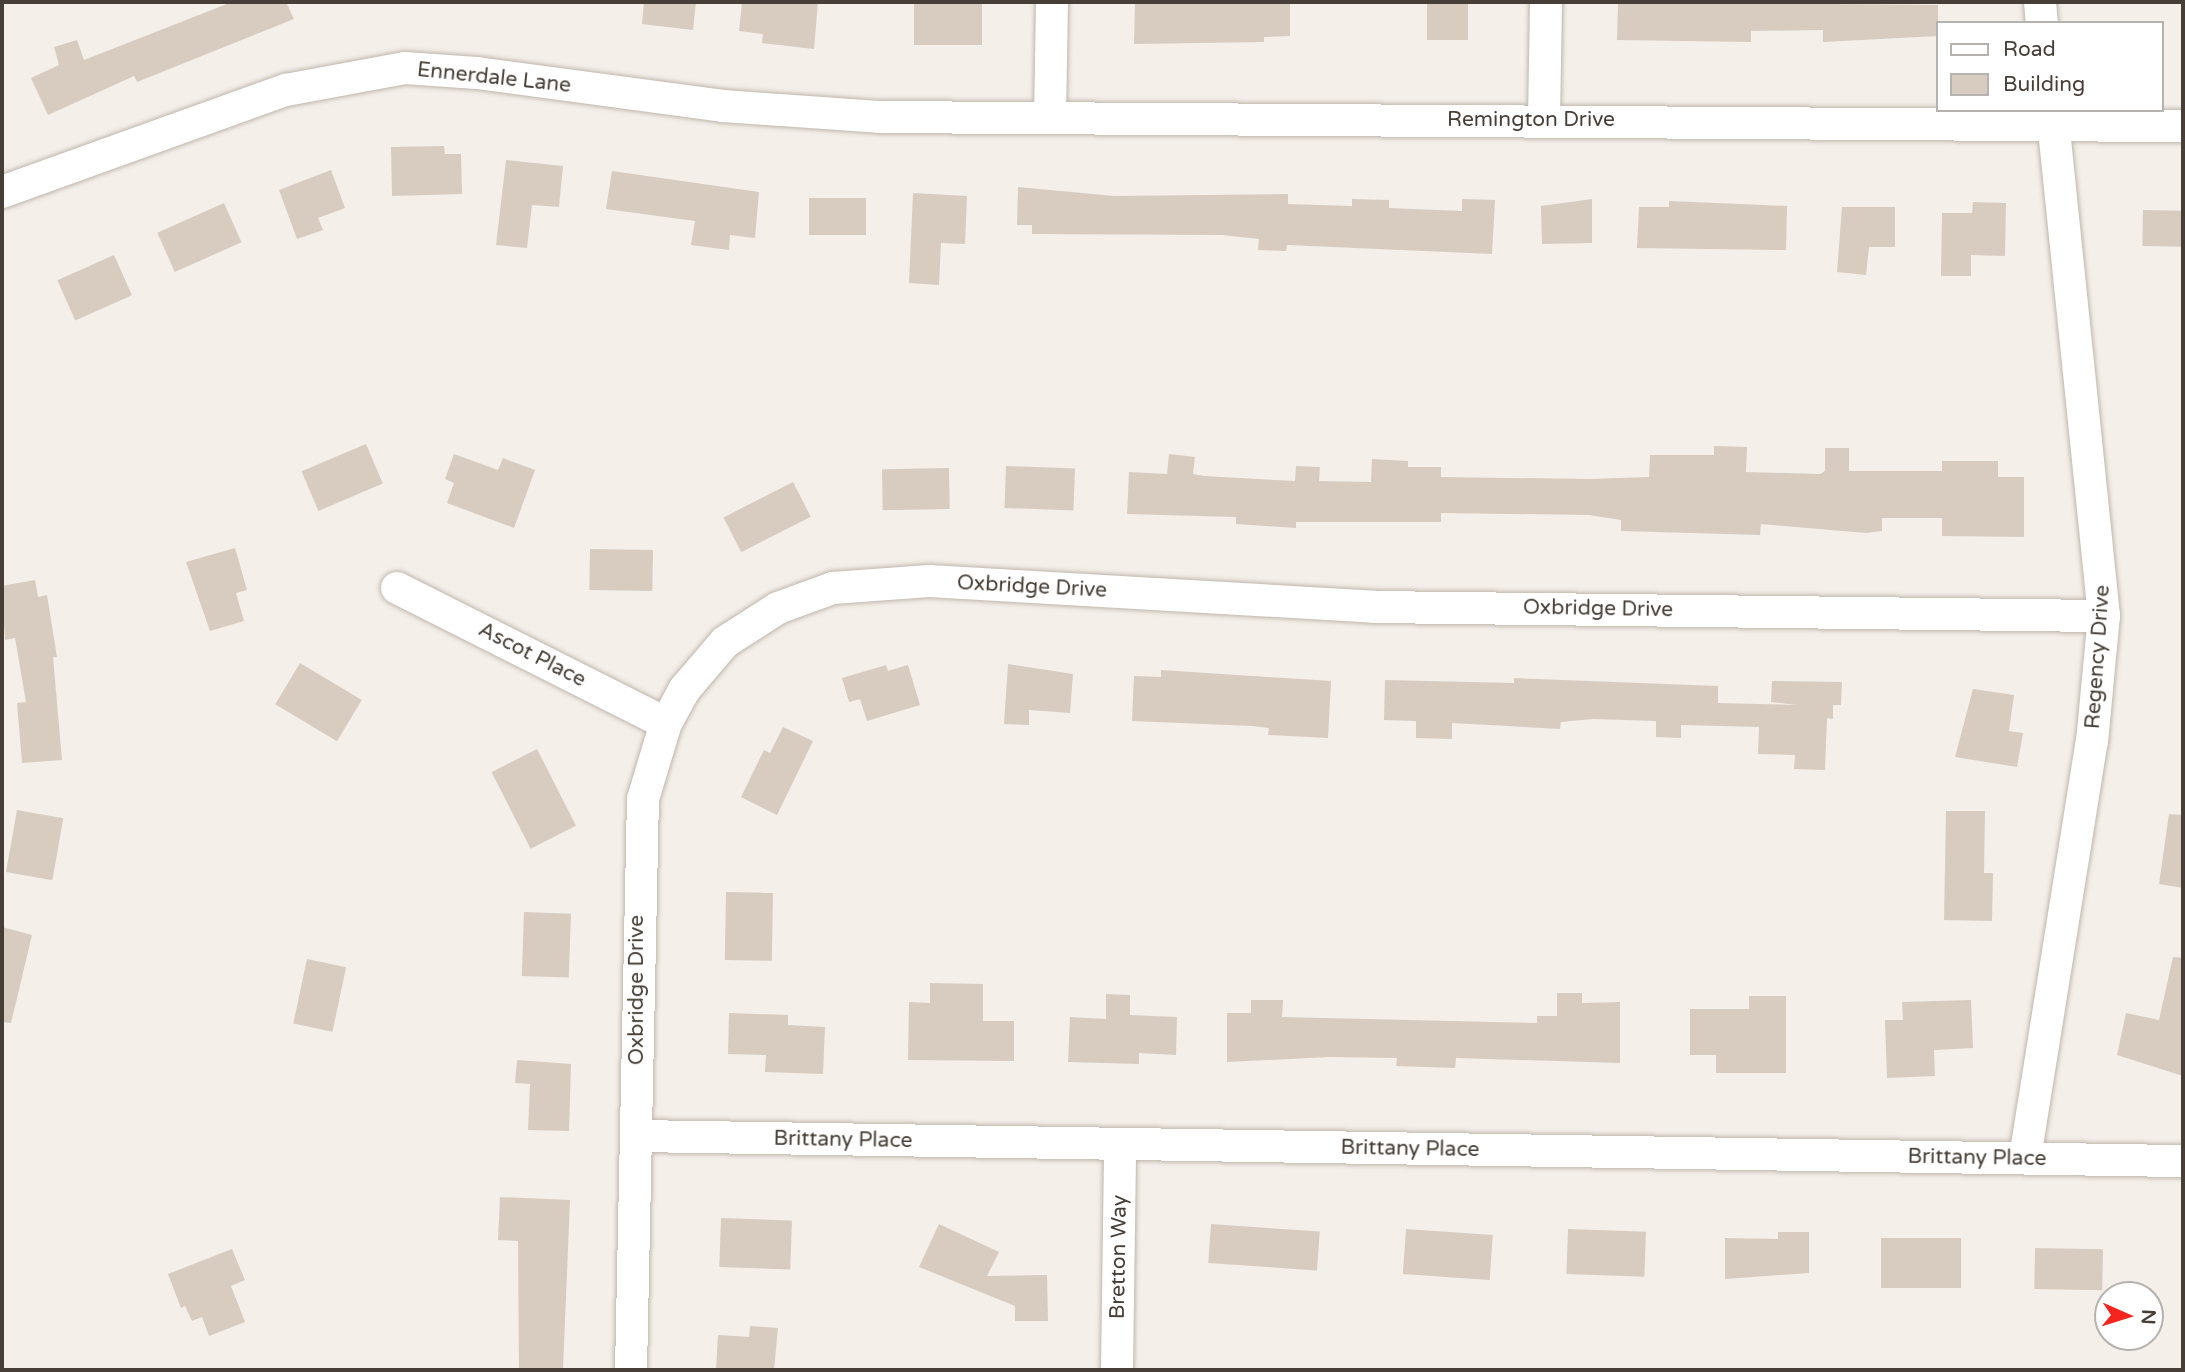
<!DOCTYPE html>
<html>
<head>
<meta charset="utf-8">
<style>
	body { margin:0 }
	#map { position:relative; width:2185px; height:1372px; overflow:hidden; background:#f4efe9; font-family:"Varela Round",sans-serif }
	div>[style] { position:absolute }
	[style*='--x'] { left:calc(var(--x)*1px); top:calc(var(--y)*1px); width:calc(var(--w)*1px); rotate:calc(var(--a)*1deg) }
	.building>* { inset:0; background:#d8ccc1; transform-origin:0 0 }
	.roads { filter:drop-shadow(0 0 2px #bfb6ab) drop-shadow(0 0 2px #bfb6ab) }
	.minor>* { height:32px; margin:-16px; padding:0 16px; transform-origin:16px; border-radius:16px; background:#fff }
	span { translate:-50% -50%; white-space:nowrap; text-align:center; line-height:1.15; -webkit-text-stroke:5px #fff; paint-order:stroke }
	.street-label { font-size:21px; color:#473f37 }
	.frame { position:absolute; inset:0; border:4px solid #473f37; pointer-events:none }
	.legend { position:absolute; left:1936px; top:21px; width:228px; height:91px; box-sizing:border-box; background:#fff; border:2px solid #b5b2af; margin:0; padding:9px 12px; list-style:none; font-size:21px; color:#473f37 }
	.legend li { display:flex; align-items:center; gap:14px; height:35px }
	.legend b { width:35px; border:2px solid #b5b2af }
	.north { position:absolute; left:2094px; top:1281px; width:70px; height:70px; box-sizing:border-box; background:#fff; border:2px solid #b5b2af; border-radius:50%; rotate:93deg; font-size:19px; font-weight:700; line-height:28px; text-align:center; color:#473f37 }
	.north::after { content:''; display:block; margin:auto; width:24px; height:32px; background:#f5241f; clip-path:polygon(50% 0,100% 100%,50% 72%,0 100%) }
</style>
</head>
<body>
<div id="map">
	<div class="building">
		<i style="clip-path:polygon(232px 2px,286px 2px,294px 19px,137px 82px,134px 76px,48px 115px,31px 78px,59px 65px,54px 47px,77px 40px,84px 60px)"></i>
		<i style="clip-path:polygon(644px 2px,696px 2px,693px 30px,642px 24px)"></i>
		<i style="clip-path:polygon(742px 2px,818px 2px,814px 49px,762px 43px,763px 34px,739px 31px)"></i>
		<i style="left:914px;top:2px;width:68px;height:43px"></i>
		<i style="clip-path:polygon(1135px 2px,1290px 2px,1290px 36px,1264px 37px,1264px 42px,1134px 44px)"></i>
		<i style="left:1427px;top:2px;width:41px;height:38px"></i>
		<i style="clip-path:polygon(1618px 2px,1938px 5px,1938px 36px,1823px 42px,1823px 30px,1751px 31px,1751px 42px,1617px 40px)"></i>
		<i style="clip-path:polygon(444px 146px,445px 154px,461px 154px,462px 194px,392px 196px,391px 147px)"></i>
		<i style="clip-path:polygon(506px 160px,563px 166px,559px 207px,532px 205px,527px 248px,496px 245px)"></i>
		<i style="clip-path:polygon(331px 170px,345px 208px,318px 218px,323px 230px,297px 239px,279px 190px)"></i>
		<i style="clip-path:polygon(612px 171px,759px 192px,755px 238px,730px 235px,729px 250px,691px 245px,695px 221px,606px 209px)"></i>
		<i style="clip-path:polygon(1018px 187px,1114px 196px,1288px 194px,1288px 204px,1352px 206px,1352px 199px,1389px 200px,1389px 208px,1462px 211px,1462px 199px,1495px 200px,1492px 254px,1287px 245px,1286px 251px,1258px 250px,1259px 239px,1222px 235px,1032px 234px,1032px 225px,1017px 225px)"></i>
		<i style="clip-path:polygon(913px 193px,967px 196px,965px 244px,941px 243px,939px 285px,909px 283px)"></i>
		<i style="left:809px;top:198px;width:57px;height:37px"></i>
		<i style="clip-path:polygon(1592px 199px,1592px 243px,1542px 244px,1541px 206px)"></i>
		<i style="clip-path:polygon(1669px 201px,1787px 206px,1786px 250px,1637px 248px,1639px 207px,1669px 207px)"></i>
		<i style="clip-path:polygon(1973px 202px,2006px 203px,2005px 256px,1971px 255px,1971px 276px,1941px 276px,1942px 213px,1972px 213px)"></i>
		<i style="left:224px;top:203px;width:43px;height:73px;rotate:66deg"></i>
		<i style="clip-path:polygon(1842px 207px,1895px 207px,1895px 247px,1869px 247px,1866px 275px,1837px 272px)"></i>
		<i style="left:2143px;top:210px;width:40px;height:36px;rotate:1deg"></i>
		<i style="left:114px;top:255px;width:44px;height:62px;rotate:66deg"></i>
		<i style="left:366px;top:444px;width:43px;height:70px;rotate:67deg"></i>
		<i style="clip-path:polygon(1714px 446px,1747px 447px,1746px 472px,1820px 474px,1825px 471px,1825px 448px,1849px 448px,1849px 471px,1942px 471px,1942px 461px,1998px 461px,1998px 477px,2024px 477px,2024px 537px,1942px 536px,1942px 518px,1882px 518px,1882px 531px,1866px 533px,1761px 524px,1760px 535px,1621px 531px,1621px 520px,1589px 515px,1441px 513px,1441px 522px,1296px 522px,1296px 528px,1236px 524px,1236px 517px,1127px 514px,1129px 472px,1167px 474px,1169px 454px,1195px 457px,1193px 474px,1204px 476px,1295px 481px,1296px 466px,1320px 467px,1319px 481px,1371px 482px,1372px 459px,1408px 461px,1408px 467px,1441px 467px,1441px 477px,1590px 479px,1649px 477px,1650px 455px,1714px 455px)"></i>
		<i style="clip-path:polygon(454px 454px,498px 470px,503px 458px,535px 470px,514px 528px,447px 503px,454px 483px,445px 479px)"></i>
		<i style="left:1006px;top:466px;width:69px;height:42px;rotate:2deg"></i>
		<i style="left:949px;top:468px;width:41px;height:67px;rotate:89deg"></i>
		<i style="left:793px;top:482px;width:39px;height:78px;rotate:63deg"></i>
		<i style="clip-path:polygon(235px 548px,247px 590px,236px 593px,244px 621px,210px 631px,186px 562px)"></i>
		<i style="left:590px;top:549px;width:63px;height:41px;rotate:1deg"></i>
		<i style="clip-path:polygon(35px 580px,38px 597px,47px 595px,57px 657px,53px 657px,62px 760px,22px 763px,17px 703px,26px 702px,15px 638px,5px 640px,2px 586px)"></i>
		<i style="left:300px;top:663px;width:72px;height:48px;rotate:31deg"></i>
		<i style="clip-path:polygon(1008px 664px,1073px 674px,1070px 713px,1029px 710px,1029px 725px,1004px 724px)"></i>
		<i style="clip-path:polygon(886px 665px,888px 671px,908px 665px,920px 705px,867px 721px,860px 699px,849px 702px,842px 678px)"></i>
		<i style="clip-path:polygon(1161px 670px,1331px 681px,1328px 738px,1268px 735px,1269px 728px,1252px 726px,1132px 721px,1134px 676px,1161px 677px)"></i>
		<i style="clip-path:polygon(1514px 678px,1718px 686px,1718px 703px,1798px 705px,1771px 702px,1772px 681px,1842px 682px,1841px 705px,1833px 705px,1833px 719px,1827px 718px,1825px 770px,1794px 769px,1795px 755px,1758px 754px,1759px 727px,1681px 725px,1681px 738px,1656px 737px,1656px 721px,1593px 719px,1561px 722px,1560px 729px,1452px 723px,1452px 739px,1416px 738px,1416px 721px,1384px 720px,1385px 680px,1514px 683px)"></i>
		<i style="clip-path:polygon(1973px 689px,2014px 695px,2009px 731px,2023px 733px,2017px 767px,1955px 757px)"></i>
		<i style="clip-path:polygon(783px 727px,813px 741px,777px 815px,741px 797px,764px 750px,770px 753px)"></i>
		<i style="left:537px;top:749px;width:86px;height:51px;rotate:63deg"></i>
		<i style="left:17px;top:810px;width:47px;height:63px;rotate:10deg"></i>
		<i style="clip-path:polygon(1946px 811px,1985px 811px,1984px 873px,1993px 873px,1992px 921px,1944px 920px)"></i>
		<i style="clip-path:polygon(2169px 814px,2183px 815px,2183px 888px,2159px 884px)"></i>
		<i style="left:726px;top:892px;width:47px;height:68px;rotate:1deg"></i>
		<i style="left:524px;top:912px;width:47px;height:64px;rotate:2deg"></i>
		<i style="clip-path:polygon(2px 927px,32px 935px,11px 1023px,2px 1022px)"></i>
		<i style="clip-path:polygon(2173px 957px,2183px 958px,2183px 1076px,2117px 1055px,2126px 1013px,2159px 1020px)"></i>
		<i style="left:307px;top:959px;width:40px;height:66px;rotate:12deg"></i>
		<i style="clip-path:polygon(930px 983px,983px 984px,983px 1021px,1014px 1021px,1014px 1061px,908px 1060px,909px 1002px,930px 1003px)"></i>
		<i style="clip-path:polygon(1557px 993px,1582px 993px,1582px 1003px,1620px 1002px,1620px 1063px,1456px 1058px,1455px 1068px,1396px 1066px,1397px 1058px,1329px 1057px,1227px 1062px,1227px 1013px,1251px 1013px,1251px 1000px,1283px 1000px,1282px 1017px,1537px 1023px,1537px 1016px,1557px 1016px)"></i>
		<i style="clip-path:polygon(1106px 994px,1130px 995px,1130px 1015px,1177px 1017px,1176px 1055px,1139px 1053px,1139px 1064px,1068px 1062px,1070px 1017px,1106px 1019px)"></i>
		<i style="clip-path:polygon(1749px 996px,1786px 996px,1786px 1073px,1716px 1073px,1716px 1055px,1690px 1055px,1690px 1009px,1749px 1009px)"></i>
		<i style="clip-path:polygon(1971px 1000px,1973px 1048px,1934px 1050px,1935px 1076px,1887px 1078px,1885px 1020px,1903px 1020px,1902px 1002px)"></i>
		<i style="clip-path:polygon(729px 1013px,788px 1015px,788px 1025px,825px 1027px,823px 1074px,765px 1072px,766px 1055px,728px 1054px)"></i>
		<i style="clip-path:polygon(517px 1060px,571px 1064px,569px 1131px,528px 1130px,530px 1084px,515px 1083px)"></i>
		<i style="clip-path:polygon(500px 1197px,570px 1200px,563px 1370px,519px 1370px,518px 1241px,498px 1240px)"></i>
		<i style="left:721px;top:1218px;width:71px;height:49px;rotate:2deg"></i>
		<i style="clip-path:polygon(939px 1224px,999px 1252px,987px 1276px,1047px 1275px,1048px 1321px,1015px 1321px,1015px 1306px,919px 1267px)"></i>
		<i style="left:1211px;top:1224px;width:109px;height:39px;rotate:4deg"></i>
		<i style="left:1406px;top:1229px;width:87px;height:45px;rotate:4deg"></i>
		<i style="left:1568px;top:1229px;width:78px;height:45px;rotate:2deg"></i>
		<i style="clip-path:polygon(1778px 1232px,1809px 1232px,1809px 1273px,1725px 1279px,1725px 1238px,1778px 1239px)"></i>
		<i style="left:1881px;top:1238px;width:80px;height:50px"></i>
		<i style="left:2035px;top:1248px;width:68px;height:41px;rotate:1deg"></i>
		<i style="clip-path:polygon(232px 1249px,245px 1280px,231px 1286px,245px 1322px,209px 1336px,202px 1317px,192px 1321px,185px 1306px,181px 1308px,168px 1274px)"></i>
		<i style="clip-path:polygon(750px 1326px,778px 1328px,774px 1370px,716px 1370px,718px 1335px,749px 1337px)"></i>
	</div>
	<div class="roads">
		<div class="minor">
			<i style="--x:2040;--y:2;--w:21;--a:85"></i>
			<i style="--x:1050;--y:117;--w:115;--a:-89"></i>
			<i style="--x:1544;--y:119;--w:117;--a:-89"></i>
			<i style="--x:2;--y:192;--w:302;--a:-19.8"></i>
			<i style="--x:286;--y:90;--w:121;--a:-10.5"></i>
			<i style="--x:405;--y:68;--w:72;--a:4"></i>
			<i style="--x:477;--y:73;--w:248;--a:7.6"></i>
			<i style="--x:723;--y:106;--w:156;--a:4"></i>
			<i style="--x:879;--y:117;--w:1304;--a:0.4"></i>
			<i style="--x:397;--y:588;--w:301;--a:26.7"></i>
			<i style="--x:637;--y:1136;--w:1546;--a:0.93"></i>
			<i style="--x:2025;--y:1158;--w:421;--a:-80.9"></i>
			<i style="--x:2092;--y:742;--w:127;--a:-84.6"></i>
			<i style="--x:2104;--y:616;--w:509;--a:-95.87"></i>
			<i style="--x:631;--y:1370;--w:571;--a:-88.8"></i>
			<i style="--x:643;--y:799;--w:79;--a:-73.2"></i>
			<i style="--x:666;--y:723;--w:38;--a:-61"></i>
			<i style="--x:684;--y:690;--w:63;--a:-49.5"></i>
			<i style="--x:725;--y:642;--w:63;--a:-32.7"></i>
			<i style="--x:778;--y:608;--w:59;--a:-20"></i>
			<i style="--x:833;--y:588;--w:96;--a:-4.2"></i>
			<i style="--x:929;--y:581;--w:446;--a:3.3"></i>
			<i style="--x:1374;--y:607;--w:730;--a:0.71"></i>
			<i style="--x:1117;--y:1370;--w:225;--a:-89.2"></i>
		</div>
	</div>
	<div class="street-label">
		<span style="left:494px;top:78px;rotate:6deg">Ennerdale Lane</span>
		<span style="left:1531px;top:120px">Remington Drive</span>
		<span style="left:1032px;top:587px;rotate:3deg">Oxbridge Drive</span>
		<span style="left:1598px;top:609px;rotate:1deg">Oxbridge Drive</span>
		<span style="left:532px;top:655px;rotate:27deg">Ascot Place</span>
		<span style="left:2098px;top:657px;rotate:-86deg">Regency Drive</span>
		<span style="left:637px;top:990px;rotate:-90deg">Oxbridge Drive</span>
		<span style="left:843px;top:1140px;rotate:1deg">Brittany Place</span>
		<span style="left:1410px;top:1149px;rotate:1deg">Brittany Place</span>
		<span style="left:1977px;top:1158px;rotate:1deg">Brittany Place</span>
		<span style="left:1119px;top:1257px;rotate:-89deg">Bretton Way</span>
	</div>
	<div class="frame"></div>
	<ul class="legend">
	<li><b style="height:9px;background:#fff"></b>Road</li>
	<li><b style="height:19px;background:#d8ccc1"></b>Building</li>
	</ul>
	<div class="north">N</div>
</div>
</body>
</html>
